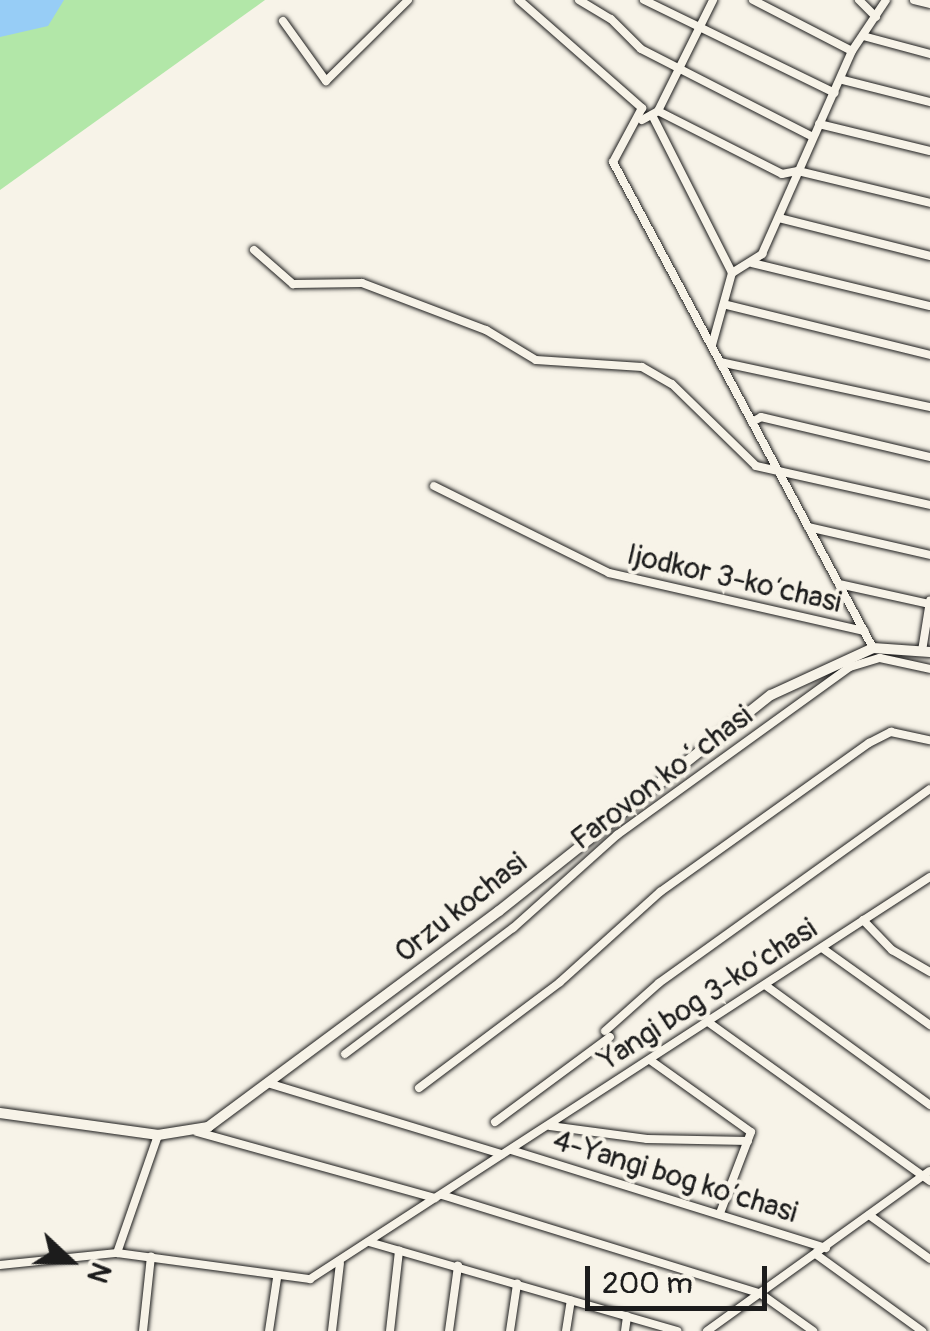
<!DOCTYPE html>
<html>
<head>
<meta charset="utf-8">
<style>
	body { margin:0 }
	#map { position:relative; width:930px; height:1331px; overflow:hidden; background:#f7f3e8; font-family:Pangolin,sans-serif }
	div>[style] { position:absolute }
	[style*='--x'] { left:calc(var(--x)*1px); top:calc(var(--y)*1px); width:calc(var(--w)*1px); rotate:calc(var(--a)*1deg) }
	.green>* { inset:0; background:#b2e7a8 }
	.water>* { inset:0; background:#97cdf6 }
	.roads { filter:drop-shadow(0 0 2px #1c1c1c) drop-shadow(0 0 2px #1c1c1c) }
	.minor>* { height:8px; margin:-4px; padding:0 4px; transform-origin:4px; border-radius:4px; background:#f7f3e8 }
	.major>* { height:10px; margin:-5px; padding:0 5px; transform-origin:5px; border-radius:5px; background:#f7f3e8 }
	span { translate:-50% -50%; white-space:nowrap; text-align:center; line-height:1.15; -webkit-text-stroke:8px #f7f3e8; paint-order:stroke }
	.street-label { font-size:30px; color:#1c1c1c }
	.north { position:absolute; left:20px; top:1211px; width:100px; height:100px; -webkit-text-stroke:8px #f7f3e8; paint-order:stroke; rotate:112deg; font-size:28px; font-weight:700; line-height:40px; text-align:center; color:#1c1c1c }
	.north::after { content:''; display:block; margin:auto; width:35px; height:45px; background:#1c1c1c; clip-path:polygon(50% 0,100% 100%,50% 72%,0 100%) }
	.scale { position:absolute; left:585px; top:1266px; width:182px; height:45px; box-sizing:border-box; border:5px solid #1c1c1c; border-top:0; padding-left:12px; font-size:30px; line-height:35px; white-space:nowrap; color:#1c1c1c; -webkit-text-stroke:8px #f7f3e8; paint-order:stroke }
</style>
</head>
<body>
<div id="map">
	<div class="green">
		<i style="clip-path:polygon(0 0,265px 0,0 190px)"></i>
	</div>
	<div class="water">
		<i style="clip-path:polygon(0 0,64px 0,48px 26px,0 37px)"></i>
	</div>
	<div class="roads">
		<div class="minor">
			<i style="--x:519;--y:0;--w:164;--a:41.3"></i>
			<i style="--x:642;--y:108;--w:61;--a:118.2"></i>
			<i style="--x:613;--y:162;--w:551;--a:61.85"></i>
			<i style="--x:579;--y:0;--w:37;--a:31"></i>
			<i style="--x:611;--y:19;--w:42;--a:45"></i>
			<i style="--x:641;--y:49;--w:191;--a:27.1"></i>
			<i style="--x:644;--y:0;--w:212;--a:26"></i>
			<i style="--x:753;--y:0;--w:111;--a:27.3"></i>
			<i style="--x:859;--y:0;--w:24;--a:45"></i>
			<i style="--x:914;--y:0;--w:16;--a:14"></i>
			<i style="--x:283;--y:21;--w:74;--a:54.4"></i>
			<i style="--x:326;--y:81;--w:115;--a:-44.6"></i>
			<i style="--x:863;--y:36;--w:69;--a:15"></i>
			<i style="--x:843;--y:80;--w:90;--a:14.2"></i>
			<i style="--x:658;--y:111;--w:124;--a:-63.6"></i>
			<i style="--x:652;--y:115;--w:177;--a:63.1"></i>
			<i style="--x:642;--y:120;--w:18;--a:-29"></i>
			<i style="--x:658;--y:111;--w:139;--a:26.9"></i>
			<i style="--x:782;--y:174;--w:16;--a:-11"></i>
			<i style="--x:798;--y:171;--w:136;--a:13.6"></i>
			<i style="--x:819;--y:124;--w:114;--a:13.7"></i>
			<i style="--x:779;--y:218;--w:156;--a:14.1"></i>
			<i style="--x:254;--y:250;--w:52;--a:41.1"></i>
			<i style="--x:293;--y:284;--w:69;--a:-0.8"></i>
			<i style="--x:362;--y:283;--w:133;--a:20.8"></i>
			<i style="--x:486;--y:330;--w:58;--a:31"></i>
			<i style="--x:536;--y:360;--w:106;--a:3.8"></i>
			<i style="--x:642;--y:367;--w:34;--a:30"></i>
			<i style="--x:672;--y:384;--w:117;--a:44.3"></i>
			<i style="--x:756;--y:466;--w:178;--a:12.6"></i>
			<i style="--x:752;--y:263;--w:183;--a:13.6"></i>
			<i style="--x:727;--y:305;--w:209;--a:13.8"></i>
			<i style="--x:712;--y:345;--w:75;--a:-74.5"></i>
			<i style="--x:732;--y:273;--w:36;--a:-32"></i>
			<i style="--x:762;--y:254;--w:222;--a:-66.1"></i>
			<i style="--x:852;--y:51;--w:61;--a:-56.3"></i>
			<i style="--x:720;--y:362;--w:215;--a:12.1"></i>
			<i style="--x:752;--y:422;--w:10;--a:-29"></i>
			<i style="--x:761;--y:417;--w:174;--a:13.3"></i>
			<i style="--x:434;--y:486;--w:195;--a:26.4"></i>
			<i style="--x:609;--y:573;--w:262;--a:12.8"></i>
			<i style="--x:808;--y:527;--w:125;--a:12.9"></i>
			<i style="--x:839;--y:584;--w:92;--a:12.5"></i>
			<i style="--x:922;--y:651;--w:51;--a:-80.9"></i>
			<i style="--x:863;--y:920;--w:42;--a:46"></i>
			<i style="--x:892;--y:950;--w:44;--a:30.1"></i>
			<i style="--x:822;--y:948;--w:133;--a:35.5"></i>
			<i style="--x:765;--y:985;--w:204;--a:36"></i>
			<i style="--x:708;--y:1022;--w:273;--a:35.6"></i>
			<i style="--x:605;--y:1031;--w:72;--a:-41.6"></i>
			<i style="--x:659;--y:983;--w:333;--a:-35.6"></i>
			<i style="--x:345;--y:1054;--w:210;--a:-36.9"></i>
			<i style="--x:513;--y:928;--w:140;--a:-41.8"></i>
			<i style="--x:617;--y:835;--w:287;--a:-35.8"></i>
			<i style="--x:850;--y:667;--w:31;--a:-17"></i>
			<i style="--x:880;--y:658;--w:51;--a:12.4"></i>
			<i style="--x:650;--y:1060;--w:124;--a:35.5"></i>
			<i style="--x:751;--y:1132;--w:87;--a:110.9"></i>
			<i style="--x:271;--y:1084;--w:241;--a:16.9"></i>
			<i style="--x:419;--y:1088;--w:176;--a:-36.9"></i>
			<i style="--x:560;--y:982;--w:135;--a:-42"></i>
			<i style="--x:660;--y:892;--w:257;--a:-35.5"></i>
			<i style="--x:869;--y:743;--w:25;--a:-27"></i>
			<i style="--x:891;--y:732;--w:40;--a:12"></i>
			<i style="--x:495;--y:1122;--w:143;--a:-36.5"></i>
			<i style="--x:550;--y:1126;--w:98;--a:7.6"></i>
			<i style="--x:647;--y:1139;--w:101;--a:1.1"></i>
			<i style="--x:197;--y:1132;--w:247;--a:15.5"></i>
			<i style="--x:511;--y:1150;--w:330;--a:17.3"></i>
			<i style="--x:442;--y:1195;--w:334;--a:17.2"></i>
			<i style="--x:761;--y:1294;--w:64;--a:35.4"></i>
			<i style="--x:869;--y:1215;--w:75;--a:35.8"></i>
			<i style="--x:369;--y:1242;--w:321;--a:16.1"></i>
			<i style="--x:117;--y:1253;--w:125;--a:-70.8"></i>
			<i style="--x:817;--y:1255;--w:130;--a:35.9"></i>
			<i style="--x:0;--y:1265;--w:118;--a:-5.9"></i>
			<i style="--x:117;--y:1253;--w:195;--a:7.7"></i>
			<i style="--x:310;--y:1279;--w:739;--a:-32.96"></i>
			<i style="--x:143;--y:1331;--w:75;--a:-83.9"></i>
			<i style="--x:269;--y:1331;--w:54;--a:-81.4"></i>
			<i style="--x:332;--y:1331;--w:68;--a:-83.3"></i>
			<i style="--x:390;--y:1331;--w:81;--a:-83.6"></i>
			<i style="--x:449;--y:1331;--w:66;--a:-82.1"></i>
			<i style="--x:510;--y:1331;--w:48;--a:-81.5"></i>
			<i style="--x:566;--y:1331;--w:31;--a:-81"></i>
			<i style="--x:625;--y:1331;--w:15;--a:-82"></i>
			<i style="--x:707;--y:1331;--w:274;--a:-35.7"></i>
		</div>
		<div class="major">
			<i style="--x:0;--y:1113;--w:160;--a:7.9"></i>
			<i style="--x:158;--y:1135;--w:51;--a:-9.1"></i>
			<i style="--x:208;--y:1127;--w:362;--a:-36.6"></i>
			<i style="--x:499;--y:911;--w:347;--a:-38.5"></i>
			<i style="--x:771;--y:695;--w:112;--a:-24.7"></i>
			<i style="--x:873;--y:648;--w:57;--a:4"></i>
		</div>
	</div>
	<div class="street-label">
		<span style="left:734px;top:579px;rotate:13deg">Ijodkor 3-koʼchasi</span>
		<span style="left:662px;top:778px;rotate:-37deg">Farovon koʻchasi</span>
		<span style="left:461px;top:908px;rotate:-38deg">Orzu kochasi</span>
		<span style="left:708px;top:995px;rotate:-33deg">Yangi bog 3-koʼchasi</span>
		<span style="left:675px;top:1177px;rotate:17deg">4-Yangi bog koʼchasi</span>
	</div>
	<div class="north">N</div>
	<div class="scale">200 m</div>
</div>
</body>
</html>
